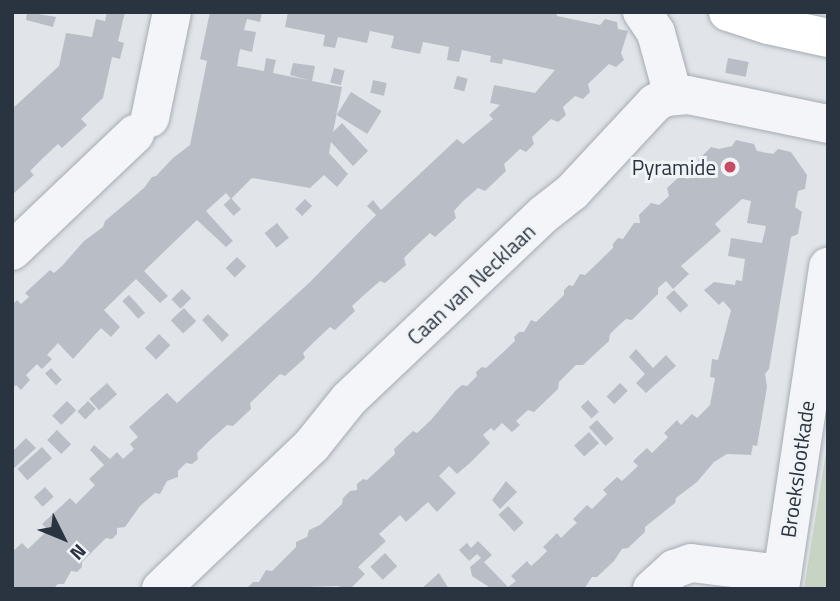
<!DOCTYPE html>
<html>
<head>
<meta charset="utf-8">
<style>
	body { margin:0 }
	#map { position:relative; width:840px; height:601px; overflow:hidden; background:#e1e5e9; font-family:"Titillium Web",sans-serif }
	div>[style] { position:absolute }
	[style*='--x'] { left:calc(var(--x)*1px); top:calc(var(--y)*1px); width:calc(var(--w)*1px); rotate:calc(var(--a)*1deg) }
	.green>* { inset:0; background:#c7d3c3 }
	.building>* { inset:0; background:#b9bec6; transform-origin:0 0 }
	.roads { filter:drop-shadow(0 0 2px #a6acb3) drop-shadow(0 0 2px #a6acb3) }
	.minor>* { height:38px; margin:-19px; padding:0 19px; transform-origin:19px; border-radius:19px; background:#f4f5f8 }
	.major>* { height:38px; margin:-19px; padding:0 19px; transform-origin:19px; border-radius:19px; background:#fff }
	.dots>* { width:19px; height:19px; translate:-50% -50%; box-sizing:border-box; border:4px solid #f1f4f7; border-radius:50% }
	span { translate:-50% -50%; white-space:nowrap; text-align:center; line-height:1.15; -webkit-text-stroke:6px #f1f4f7; paint-order:stroke }
	.poi-label { font-size:21px; color:#2a3340 }
	.right { translate:-100% -50%; text-align:right }
	.street-label { font-size:21px; color:#2a3340 }
	.frame { position:absolute; inset:0; border:14px solid #2a3340; pointer-events:none }
	.north { position:absolute; left:28px; top:503px; width:70px; height:70px; -webkit-text-stroke:5px #f1f4f7; paint-order:stroke; rotate:133deg; font-size:19px; font-weight:700; line-height:28px; text-align:center; color:#2a3340 }
	.north::after { content:''; display:block; margin:auto; width:24px; height:32px; background:#2a3340; clip-path:polygon(50% 0,100% 100%,50% 72%,0 100%) }
</style>
</head>
<body>
<div id="map">
	<div class="green">
		<i style="clip-path:polygon(828px 440px,828px 589px,804px 589px)"></i>
	</div>
	<div class="building">
		<i style="clip-path:polygon(27px 12px,56px 17px,53px 27px,26px 20px)"></i>
		<i style="clip-path:polygon(107px 12px,125px 12px,118px 41px,124px 43px,120px 59px,112px 57px,103px 98px,81px 119px,87px 125px,62px 148px,58px 144px,43px 158px,30px 171px,34px 175px,12px 195px,12px 109px,59px 66px,66px 33px,92px 37px,96px 19px,105px 21px)"></i>
		<i style="clip-path:polygon(210px 12px,262px 12px,260px 22px,247px 19px,244px 30px,256px 32px,252px 52px,240px 49px,237px 66px,264px 71px,266px 58px,276px 60px,273px 73px,308px 80px,290px 75px,293px 63px,315px 66px,312px 81px,342px 87px,333px 132px,342px 123px,368px 151px,353px 166px,331px 142px,329px 153px,348px 174px,337px 187px,324px 175px,310px 188px,252px 178px,231px 199px,226px 193px,206px 211px,233px 241px,226px 247px,197px 220px,144px 271px,168px 296px,160px 303px,136px 279px,104px 310px,120px 327px,111px 337px,101px 328px,73px 359px,58px 343px,47px 355px,52px 359px,42px 369px,37px 364px,26px 375px,30px 380px,21px 390px,16px 385px,12px 388px,12px 305px,17px 300px,21px 304px,29px 297px,25px 293px,50px 270px,54px 273px,62px 266px,84px 241px,103px 227px,105px 221px,144px 188px,152px 177px,156px 176px,173px 158px,190px 145px,207px 61px,200px 59px)"></i>
		<i style="clip-path:polygon(288px 12px,556px 12px,557px 16px,600px 25px,605px 19px,617px 22px,618px 29px,628px 31px,621px 53px,624px 60px,616px 67px,609px 64px,588px 84px,590px 92px,583px 99px,575px 96px,563px 107px,566px 115px,558px 122px,551px 119px,532px 137px,534px 144px,526px 152px,520px 149px,504px 164px,506px 171px,485px 191px,478px 188px,463px 201px,454px 211px,456px 218px,435px 237px,430px 233px,416px 246px,404px 258px,406px 265px,385px 283px,380px 281px,364px 295px,352px 306px,355px 311px,335px 330px,330px 327px,314px 342px,303px 353px,305px 358px,285px 376px,280px 374px,250px 403px,251px 409px,233px 426px,227px 425px,208px 442px,197px 453px,198px 459px,192px 464px,186px 463px,178px 471px,178px 477px,167px 481px,160px 494px,155px 493px,140px 506px,125px 527px,117px 528px,117px 534px,112px 539px,106px 538px,82px 562px,82px 567px,77px 572px,71px 571px,64px 584px,58px 584px,53px 589px,12px 589px,12px 552px,22px 543px,28px 549px,48px 530px,42px 524px,70px 498px,76px 504px,95px 485px,89px 479px,104px 465px,90px 450px,94px 445px,110px 459px,117px 452px,123px 459px,134px 449px,130px 444px,138px 437px,129px 427px,167px 393px,177px 403px,309px 283px,376px 215px,367px 206px,373px 200px,381px 210px,457px 139px,463px 144px,493px 119px,489px 115px,500px 105px,490px 103px,494px 85px,535px 93px,555px 70px,503px 59px,502px 64px,490px 62px,491px 56px,462px 50px,459px 62px,447px 60px,449px 47px,423px 42px,420px 54px,391px 48px,394px 36px,370px 31px,367px 43px,338px 37px,335px 48px,323px 46px,325px 35px,285px 27px)"></i>
		<i style="left:728px;top:58px;width:21px;height:15px;rotate:11deg"></i>
		<i style="left:334px;top:68px;width:11px;height:15px;rotate:15deg"></i>
		<i style="left:457px;top:76px;width:11px;height:13px;rotate:15deg"></i>
		<i style="left:373px;top:80px;width:14px;height:13px;rotate:12deg"></i>
		<i style="left:351px;top:92px;width:36px;height:27px;rotate:32deg"></i>
		<i style="clip-path:polygon(736px 140px,754px 144px,757px 151px,773px 154px,778px 149px,791px 152px,807px 175px,805px 189px,798px 191px,795px 207px,802px 212px,798px 234px,791px 237px,769px 369px,765px 374px,767px 387px,757px 446px,753px 445px,751px 455px,727px 454px,714px 462px,697px 482px,676px 498px,675px 503px,645px 527px,645px 532px,628px 548px,622px 549px,614px 561px,597px 577px,592px 577px,584px 589px,492px 589px,472px 576px,470px 567px,481px 558px,477px 554px,469px 561px,459px 550px,467px 543px,471px 548px,478px 541px,492px 555px,484px 562px,508px 587px,516px 581px,511px 576px,527px 561px,531px 566px,539px 559px,547px 551px,543px 547px,557px 533px,561px 538px,569px 530px,577px 523px,573px 519px,587px 505px,592px 509px,607px 494px,603px 490px,617px 477px,622px 481px,638px 466px,633px 461px,647px 448px,652px 453px,668px 437px,664px 433px,677px 420px,681px 425px,692px 414px,697px 418px,710px 405px,715px 378px,710px 377px,712px 359px,718px 360px,731px 310px,723px 301px,719px 305px,704px 290px,714px 282px,735px 285px,736px 280px,742px 281px,745px 259px,728px 256px,731px 238px,762px 243px,766px 226px,747px 223px,751px 201px,742px 199px,715px 224px,721px 231px,681px 266px,689px 274px,673px 289px,666px 281px,658px 288px,658px 294px,632px 320px,626px 319px,616px 328px,610px 334px,609px 341px,583px 365px,576px 365px,559px 382px,558px 389px,534px 412px,528px 410px,516px 421px,520px 425px,512px 432px,502px 423px,494px 431px,491px 428px,483px 435px,490px 443px,471px 462px,457px 474px,449px 466px,439px 476px,456px 493px,437px 512px,428px 502px,406px 522px,400px 515px,379px 534px,386px 541px,358px 567px,365px 574px,350px 589px,337px 586px,246px 589px,253px 582px,259px 582px,266px 570px,272px 571px,296px 547px,296px 542px,307px 537px,309px 530px,320px 525px,342px 504px,343px 498px,350px 491px,357px 490px,357px 484px,363px 479px,367px 480px,395px 454px,394px 449px,413px 431px,417px 433px,431px 420px,456px 390px,462px 385px,467px 386px,477px 376px,476px 372px,482px 367px,486px 368px,515px 341px,514px 337px,519px 332px,524px 332px,531px 320px,536px 322px,564px 295px,564px 290px,569px 285px,573px 286px,580px 274px,585px 275px,613px 248px,613px 244px,618px 238px,623px 239px,634px 223px,640px 223px,639px 215px,651px 203px,659px 205px,669px 196px,667px 188px,680px 176px,688px 179px,700px 167px,698px 160px,711px 147px,719px 149px,732px 146px)"></i>
		<i style="left:231px;top:198px;width:15px;height:10px;rotate:48deg"></i>
		<i style="left:305px;top:199px;width:10px;height:14px;rotate:45deg"></i>
		<i style="left:277px;top:223px;width:19px;height:16px;rotate:51deg"></i>
		<i style="left:237px;top:257px;width:13px;height:16px;rotate:45deg"></i>
		<i style="left:182px;top:289px;width:13px;height:15px;rotate:45deg"></i>
		<i style="left:674px;top:290px;width:21px;height:11px;rotate:47deg"></i>
		<i style="left:129px;top:295px;width:24px;height:9px;rotate:48deg"></i>
		<i style="left:184px;top:308px;width:18px;height:18px;rotate:47deg"></i>
		<i style="clip-path:polygon(208px 314px,229px 335px,222px 342px,202px 320px)"></i>
		<i style="left:159px;top:334px;width:16px;height:20px;rotate:45deg"></i>
		<i style="clip-path:polygon(636px 349px,653px 368px,666px 355px,676px 366px,646px 393px,636px 383px,645px 374px,629px 357px)"></i>
		<i style="left:51px;top:368px;width:16px;height:8px;rotate:47deg"></i>
		<i style="left:107px;top:383px;width:15px;height:24px;rotate:48deg"></i>
		<i style="left:620px;top:383px;width:11px;height:19px;rotate:45deg"></i>
		<i style="left:588px;top:400px;width:16px;height:10px;rotate:47deg"></i>
		<i style="left:67px;top:401px;width:13px;height:21px;rotate:45deg"></i>
		<i style="left:88px;top:401px;width:11px;height:15px;rotate:45deg"></i>
		<i style="left:597px;top:420px;width:25px;height:11px;rotate:48deg"></i>
		<i style="left:57px;top:430px;width:20px;height:14px;rotate:45deg"></i>
		<i style="left:589px;top:432px;width:15px;height:20px;rotate:48deg"></i>
		<i style="clip-path:polygon(26px 438px,36px 448px,12px 470px,12px 452px)"></i>
		<i style="left:42px;top:447px;width:15px;height:33px;rotate:48deg"></i>
		<i style="clip-path:polygon(506px 481px,517px 492px,500px 509px,492px 500px)"></i>
		<i style="left:45px;top:487px;width:13px;height:15px;rotate:48deg"></i>
		<i style="left:508px;top:506px;width:23px;height:13px;rotate:47deg"></i>
		<i style="left:385px;top:553px;width:18px;height:20px;rotate:47deg"></i>
		<i style="clip-path:polygon(439px 573px,449px 589px,421px 589px,429px 582px)"></i>
	</div>
	<div class="roads">
		<div class="minor">
			<i style="--x:642;--y:12;--w:25;--a:56"></i>
			<i style="--x:656;--y:33;--w:64;--a:74.7"></i>
			<i style="--x:150;--y:118;--w:108;--a:-78.3"></i>
			<i style="--x:12;--y:251;--w:170;--a:-43.6"></i>
			<i style="--x:161;--y:589;--w:209;--a:-43.6"></i>
			<i style="--x:312;--y:445;--w:59;--a:-51.2"></i>
			<i style="--x:349;--y:399;--w:269;--a:-43.5"></i>
			<i style="--x:544;--y:214;--w:36;--a:-38"></i>
			<i style="--x:572;--y:192;--w:122;--a:-47"></i>
			<i style="--x:655;--y:103;--w:13;--a:-29"></i>
			<i style="--x:666;--y:97;--w:22;--a:-5"></i>
			<i style="--x:688;--y:95;--w:143;--a:11.7"></i>
			<i style="--x:652;--y:589;--w:30;--a:-42"></i>
			<i style="--x:674;--y:569;--w:18;--a:-19"></i>
			<i style="--x:691;--y:563;--w:92;--a:6.9"></i>
			<i style="--x:780;--y:589;--w:326;--a:-81.5"></i>
		</div>
		<div class="major">
			<i style="--x:728;--y:12;--w:42;--a:18"></i>
			<i style="--x:768;--y:25;--w:61;--a:12.2"></i>
		</div>
	</div>
	<div class="dots">
		<i style="left:730px;top:167px;background:#c84d64"></i>
	</div>
	<div class="poi-label">
		<span class="right" style="left:716px;top:167px">Pyramide</span>
	</div>
	<div class="street-label">
		<span style="left:471px;top:284px;rotate:-43deg">Caan van Necklaan</span>
		<span style="left:797px;top:469px;rotate:-82deg">Broekslootkade</span>
	</div>
	<div class="frame"></div>
	<div class="north">N</div>
</div>
</body>
</html>
